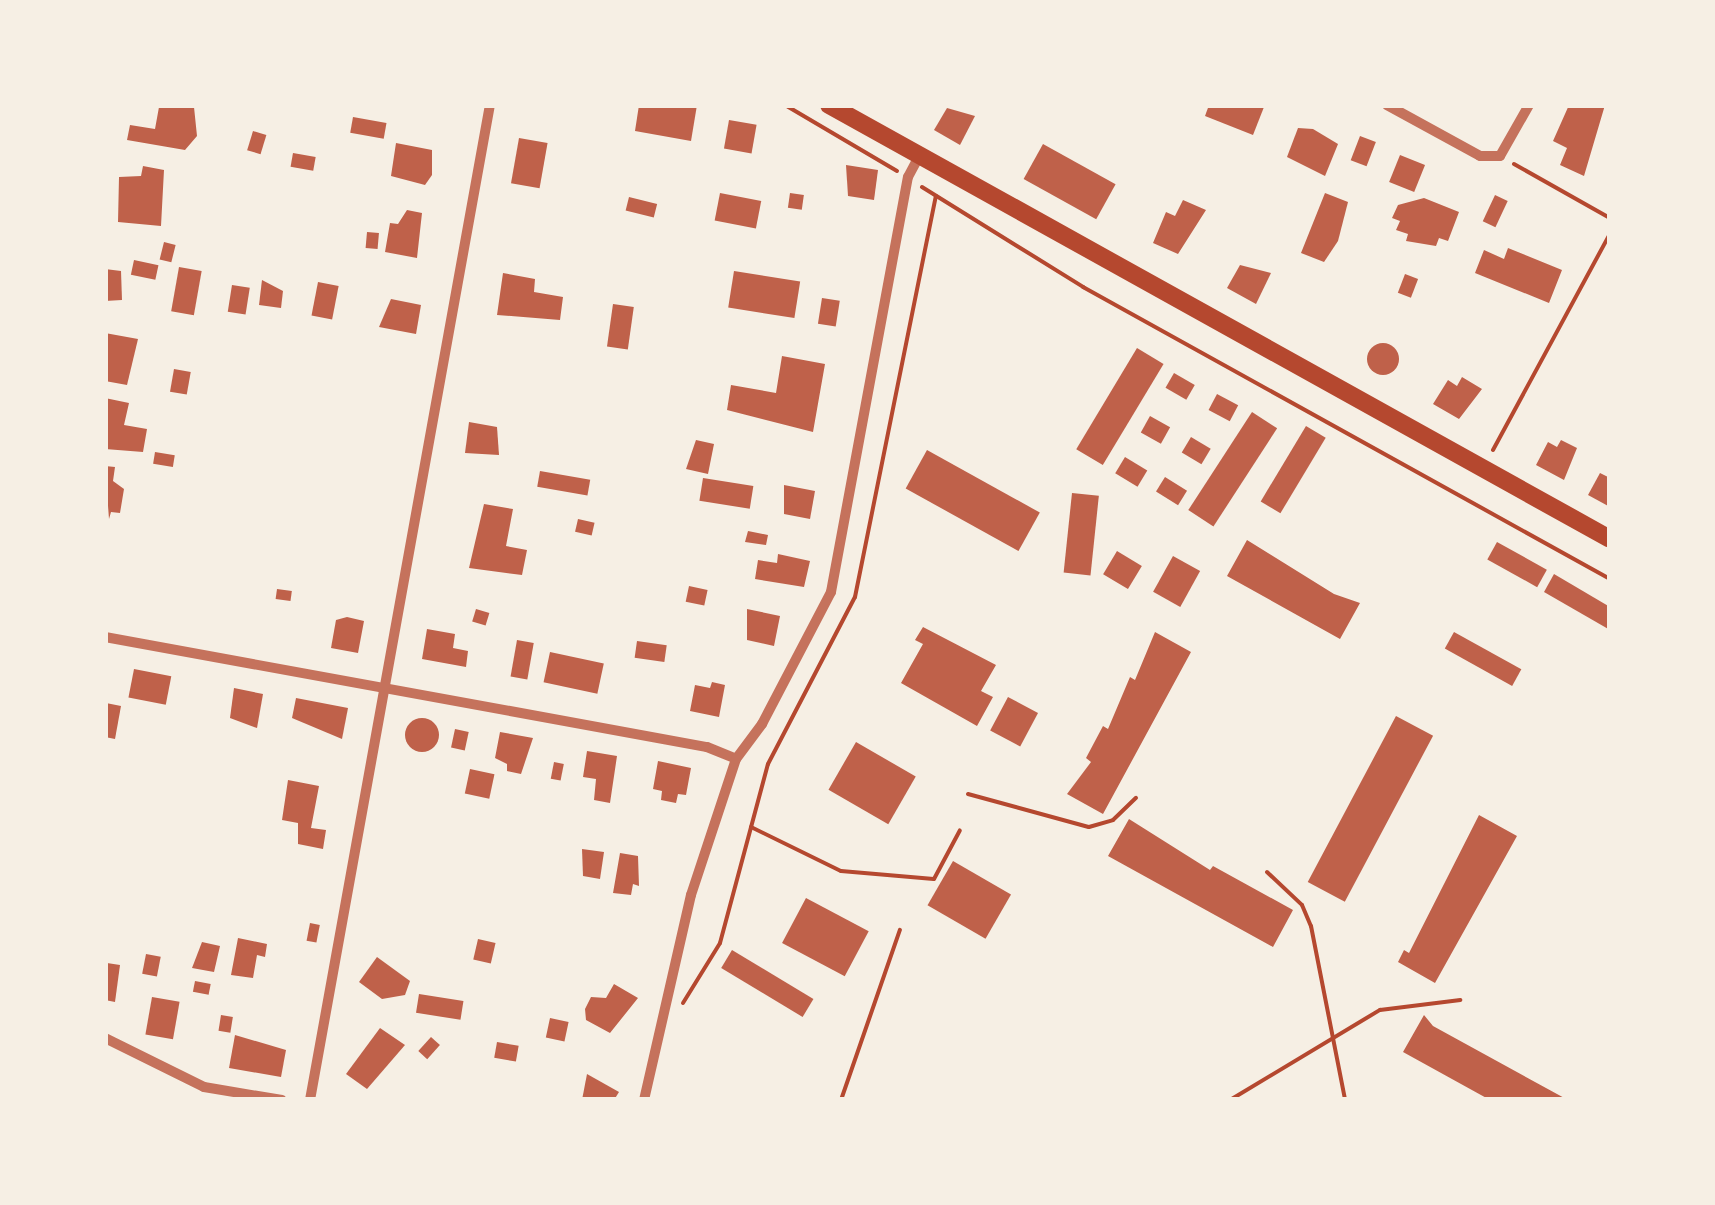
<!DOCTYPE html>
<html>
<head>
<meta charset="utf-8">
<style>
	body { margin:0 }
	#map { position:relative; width:1715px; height:1205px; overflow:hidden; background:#f6efe4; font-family:"Noto Sans",sans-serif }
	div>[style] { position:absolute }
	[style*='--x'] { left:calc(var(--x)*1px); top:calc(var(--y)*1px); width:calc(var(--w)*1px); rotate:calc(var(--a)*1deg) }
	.building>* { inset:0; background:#bf614a; transform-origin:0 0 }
	.round { border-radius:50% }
	.path>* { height:4px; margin:-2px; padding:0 2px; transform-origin:2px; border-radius:2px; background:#b5482f }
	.minor>* { height:10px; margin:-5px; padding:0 5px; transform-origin:5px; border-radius:5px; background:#c5725c }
	.secondary>* { height:18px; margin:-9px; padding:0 9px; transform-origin:9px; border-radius:9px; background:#b5482f }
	span { translate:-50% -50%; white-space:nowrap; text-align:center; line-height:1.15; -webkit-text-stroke:10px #f6efe4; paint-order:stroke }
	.frame { position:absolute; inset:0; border:108px solid #f6efe4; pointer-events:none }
</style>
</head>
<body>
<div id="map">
	<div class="building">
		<i style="clip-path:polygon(639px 105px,697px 105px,691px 141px,635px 131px)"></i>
		<i style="clip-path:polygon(1209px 105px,1258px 105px,1264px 107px,1253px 135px,1205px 116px)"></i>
		<i style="clip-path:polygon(1569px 105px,1605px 105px,1584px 176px,1560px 165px,1567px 148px,1553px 141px)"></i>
		<i style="clip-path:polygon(159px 107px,194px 107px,197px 136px,185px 150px,127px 140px,130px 125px,155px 129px)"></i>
		<i style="clip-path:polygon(947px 108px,975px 116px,960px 145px,934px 130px)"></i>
		<i style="left:353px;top:117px;width:34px;height:16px;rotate:10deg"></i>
		<i style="left:729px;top:120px;width:28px;height:29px;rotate:10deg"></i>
		<i style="clip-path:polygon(1298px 128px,1313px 129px,1338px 144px,1325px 176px,1287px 157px)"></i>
		<i style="left:253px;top:131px;width:14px;height:20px;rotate:17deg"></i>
		<i style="left:1360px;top:136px;width:17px;height:26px;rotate:21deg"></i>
		<i style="left:519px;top:138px;width:29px;height:46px;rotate:10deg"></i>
		<i style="clip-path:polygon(396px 143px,432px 150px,432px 175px,425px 185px,391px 176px)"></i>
		<i style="left:1043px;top:144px;width:83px;height:40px;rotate:29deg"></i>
		<i style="left:293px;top:153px;width:23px;height:14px;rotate:10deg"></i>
		<i style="left:1400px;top:155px;width:27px;height:29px;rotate:22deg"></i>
		<i style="clip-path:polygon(846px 165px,878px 170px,874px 200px,848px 196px)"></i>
		<i style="clip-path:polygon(143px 166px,164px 170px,161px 226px,118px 222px,119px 177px,141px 176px)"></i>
		<i style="left:720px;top:193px;width:42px;height:28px;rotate:11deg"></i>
		<i style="left:790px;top:193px;width:14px;height:15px;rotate:8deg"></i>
		<i style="clip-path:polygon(1325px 193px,1348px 202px,1338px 241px,1324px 262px,1301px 253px)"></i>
		<i style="left:1495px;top:195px;width:14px;height:29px;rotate:25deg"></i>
		<i style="left:629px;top:197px;width:29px;height:14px;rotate:14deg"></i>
		<i style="clip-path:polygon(1424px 198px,1459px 212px,1448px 241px,1439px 238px,1436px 246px,1406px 241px,1408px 234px,1396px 230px,1400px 221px,1392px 218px,1398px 205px)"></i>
		<i style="clip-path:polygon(1183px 200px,1206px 210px,1178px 254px,1153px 243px,1166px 212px,1175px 216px)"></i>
		<i style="clip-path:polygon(407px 210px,422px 213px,417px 258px,385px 252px,390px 223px,398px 224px)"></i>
		<i style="left:367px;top:232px;width:12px;height:16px;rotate:5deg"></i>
		<i style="left:164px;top:242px;width:12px;height:18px;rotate:14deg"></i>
		<i style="clip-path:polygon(1508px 248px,1562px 270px,1549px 303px,1475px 273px,1484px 250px,1504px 259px)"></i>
		<i style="left:134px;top:260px;width:25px;height:15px;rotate:12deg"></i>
		<i style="clip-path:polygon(1240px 265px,1271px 273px,1256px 304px,1227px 288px)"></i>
		<i style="left:179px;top:267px;width:23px;height:45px;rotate:10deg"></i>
		<i style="clip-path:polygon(105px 269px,121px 271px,122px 300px,105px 301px)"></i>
		<i style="left:734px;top:271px;width:67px;height:37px;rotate:9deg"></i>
		<i style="clip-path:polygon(503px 273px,535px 279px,534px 292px,563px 297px,560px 320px,497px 315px)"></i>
		<i style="left:1405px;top:274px;width:14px;height:20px;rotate:21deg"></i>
		<i style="clip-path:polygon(262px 280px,283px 291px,281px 308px,259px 305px)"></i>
		<i style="left:318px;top:282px;width:21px;height:34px;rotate:11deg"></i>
		<i style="left:232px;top:285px;width:18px;height:27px;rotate:9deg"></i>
		<i style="left:822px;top:298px;width:18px;height:26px;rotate:9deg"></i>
		<i style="clip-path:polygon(391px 299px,421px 305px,416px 334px,379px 327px)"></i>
		<i style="left:613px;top:304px;width:21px;height:43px;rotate:8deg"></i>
		<i style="clip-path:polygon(105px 333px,138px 339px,127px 385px,105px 381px)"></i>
		<i class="round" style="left:1367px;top:343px;width:32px;height:32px"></i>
		<i style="left:1137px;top:348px;width:31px;height:118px;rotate:31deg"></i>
		<i style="clip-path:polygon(782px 356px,825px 364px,813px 432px,727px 410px,731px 385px,776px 393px)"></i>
		<i style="left:174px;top:369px;width:17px;height:23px;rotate:10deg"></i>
		<i style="left:1174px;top:373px;width:24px;height:17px;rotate:30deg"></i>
		<i style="clip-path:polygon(1462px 377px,1482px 389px,1459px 419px,1433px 404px,1448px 380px,1457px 386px)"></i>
		<i style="left:1217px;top:394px;width:24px;height:18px;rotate:28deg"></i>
		<i style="clip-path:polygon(105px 398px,129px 403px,124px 425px,147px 429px,143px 452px,105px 449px)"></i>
		<i style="left:1252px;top:412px;width:30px;height:117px;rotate:33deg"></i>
		<i style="left:1150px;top:416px;width:23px;height:19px;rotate:29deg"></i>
		<i style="clip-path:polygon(469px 422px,497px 427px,499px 455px,465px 453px)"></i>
		<i style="left:1306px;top:426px;width:23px;height:88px;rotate:31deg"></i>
		<i style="left:1191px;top:437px;width:23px;height:18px;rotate:31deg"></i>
		<i style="clip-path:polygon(696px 440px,714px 444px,708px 474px,686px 469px)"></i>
		<i style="clip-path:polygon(1561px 440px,1577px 448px,1564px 480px,1536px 465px,1548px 442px,1557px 447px)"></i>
		<i style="left:927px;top:450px;width:129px;height:44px;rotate:29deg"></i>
		<i style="left:155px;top:452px;width:20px;height:12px;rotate:9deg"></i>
		<i style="left:1125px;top:457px;width:26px;height:19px;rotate:31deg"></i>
		<i style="clip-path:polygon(105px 466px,115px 467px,113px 481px,124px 489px,120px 513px,111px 512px,109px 519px)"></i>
		<i style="left:540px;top:471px;width:51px;height:16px;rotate:10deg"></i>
		<i style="clip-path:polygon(1600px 473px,1610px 478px,1610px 507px,1588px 495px)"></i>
		<i style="left:1165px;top:477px;width:26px;height:17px;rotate:32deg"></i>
		<i style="left:703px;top:478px;width:51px;height:23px;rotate:9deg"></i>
		<i style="clip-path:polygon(784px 485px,815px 491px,810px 519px,784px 514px)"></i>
		<i style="left:1072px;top:493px;width:27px;height:80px;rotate:6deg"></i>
		<i style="clip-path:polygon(484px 504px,513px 509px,506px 546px,527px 550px,522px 575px,469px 568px)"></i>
		<i style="left:578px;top:519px;width:17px;height:13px;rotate:13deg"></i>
		<i style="clip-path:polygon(748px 531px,768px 535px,766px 545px,745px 542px)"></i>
		<i style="clip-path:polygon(1247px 540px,1334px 594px,1360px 603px,1340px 639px,1227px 576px)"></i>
		<i style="left:1497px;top:542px;width:57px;height:20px;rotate:29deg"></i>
		<i style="left:1117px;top:551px;width:29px;height:27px;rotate:31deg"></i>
		<i style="clip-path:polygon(778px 554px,810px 561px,804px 587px,755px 579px,758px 560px,777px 563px)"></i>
		<i style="left:1173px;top:556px;width:31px;height:41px;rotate:29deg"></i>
		<i style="clip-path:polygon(1554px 574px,1610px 607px,1610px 630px,1544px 592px)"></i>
		<i style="left:689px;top:586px;width:19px;height:16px;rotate:12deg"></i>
		<i style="left:277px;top:589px;width:15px;height:10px;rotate:8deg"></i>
		<i style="left:476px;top:609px;width:14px;height:13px;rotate:17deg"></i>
		<i style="clip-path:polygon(747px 609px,780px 616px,774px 646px,747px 640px)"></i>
		<i style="clip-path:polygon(347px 617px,364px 621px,358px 653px,331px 648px,336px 620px)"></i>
		<i style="clip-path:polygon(923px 627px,996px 665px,981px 691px,993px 697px,977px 726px,901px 683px,923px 644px,915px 640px)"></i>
		<i style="clip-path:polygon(427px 629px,455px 634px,453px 648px,468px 651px,466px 667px,422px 659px)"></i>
		<i style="clip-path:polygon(1155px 632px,1191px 652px,1103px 814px,1067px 794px,1091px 762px,1086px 758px,1103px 726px,1108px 729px,1130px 677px,1135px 680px)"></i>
		<i style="left:1454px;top:632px;width:77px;height:19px;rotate:29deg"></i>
		<i style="left:517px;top:640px;width:17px;height:37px;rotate:10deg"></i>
		<i style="left:637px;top:641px;width:30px;height:17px;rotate:8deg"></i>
		<i style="left:550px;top:652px;width:55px;height:31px;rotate:12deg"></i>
		<i style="left:134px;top:669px;width:38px;height:29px;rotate:11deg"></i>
		<i style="clip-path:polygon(712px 682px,725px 685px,719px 717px,690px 711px,695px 685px,710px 688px)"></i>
		<i style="clip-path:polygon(234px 688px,263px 694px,257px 728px,230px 718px)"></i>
		<i style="left:1008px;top:697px;width:34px;height:38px;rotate:28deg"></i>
		<i style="clip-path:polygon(296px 698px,348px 708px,342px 739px,292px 718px)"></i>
		<i style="clip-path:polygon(106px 703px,121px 706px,115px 739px,105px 737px)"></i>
		<i style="left:1396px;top:716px;width:42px;height:188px;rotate:28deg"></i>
		<i class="round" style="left:405px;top:718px;width:34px;height:34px"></i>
		<i style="left:455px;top:729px;width:14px;height:19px;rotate:12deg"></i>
		<i style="clip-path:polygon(500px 732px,533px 738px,521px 774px,507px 771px,507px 764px,495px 758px)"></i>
		<i style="left:856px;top:742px;width:69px;height:55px;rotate:30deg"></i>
		<i style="clip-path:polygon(587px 751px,617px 756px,610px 803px,594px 800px,596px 779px,583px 777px)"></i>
		<i style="clip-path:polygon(658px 761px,691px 768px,686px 795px,678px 794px,676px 803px,661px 800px,662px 791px,653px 789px)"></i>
		<i style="left:554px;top:762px;width:10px;height:17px;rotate:11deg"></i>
		<i style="left:470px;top:769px;width:25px;height:25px;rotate:12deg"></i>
		<i style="clip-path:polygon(288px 780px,319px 786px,311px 828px,326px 830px,323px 849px,298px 844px,298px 823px,282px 820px)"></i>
		<i style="clip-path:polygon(1479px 815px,1517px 836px,1435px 983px,1398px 962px,1404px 950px,1409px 953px)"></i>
		<i style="clip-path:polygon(1129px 819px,1210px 870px,1213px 866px,1293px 910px,1273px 947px,1108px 856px)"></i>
		<i style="clip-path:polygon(582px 849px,604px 852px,600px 879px,583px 876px)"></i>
		<i style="clip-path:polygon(620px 853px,638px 856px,639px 886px,633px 884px,631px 895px,613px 893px)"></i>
		<i style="left:953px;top:861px;width:67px;height:51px;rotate:30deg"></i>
		<i style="left:806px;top:898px;width:71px;height:51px;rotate:28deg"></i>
		<i style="left:310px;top:923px;width:10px;height:18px;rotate:11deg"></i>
		<i style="clip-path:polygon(238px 938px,267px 944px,265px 957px,257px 955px,253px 978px,231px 975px)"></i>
		<i style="left:478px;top:939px;width:18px;height:21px;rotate:13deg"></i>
		<i style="clip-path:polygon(202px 942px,220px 946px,214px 972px,192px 968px)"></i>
		<i style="left:732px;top:950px;width:95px;height:21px;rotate:31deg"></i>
		<i style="left:146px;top:954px;width:15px;height:20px;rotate:11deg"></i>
		<i style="clip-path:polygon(377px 957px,410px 981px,405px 995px,382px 999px,359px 982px)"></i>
		<i style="clip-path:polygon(107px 963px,120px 965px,115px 1002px,105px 1000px)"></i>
		<i style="left:195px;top:981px;width:16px;height:11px;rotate:11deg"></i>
		<i style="clip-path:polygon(614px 984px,638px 998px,610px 1033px,586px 1020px,585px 1009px,591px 997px,606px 998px)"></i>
		<i style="left:419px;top:994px;width:45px;height:19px;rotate:9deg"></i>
		<i style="left:152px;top:997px;width:28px;height:38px;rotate:10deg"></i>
		<i style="left:221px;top:1015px;width:12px;height:16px;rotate:9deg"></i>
		<i style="clip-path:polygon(1424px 1015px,1433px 1026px,1568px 1100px,1490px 1100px,1403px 1052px)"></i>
		<i style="left:550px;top:1018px;width:19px;height:20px;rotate:12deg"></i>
		<i style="clip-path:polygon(380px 1028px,405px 1045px,367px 1089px,346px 1074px)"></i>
		<i style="clip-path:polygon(235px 1035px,286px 1050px,281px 1077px,229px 1068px)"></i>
		<i style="left:431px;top:1037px;width:12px;height:19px;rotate:42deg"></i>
		<i style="left:497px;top:1042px;width:22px;height:16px;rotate:10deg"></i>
		<i style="clip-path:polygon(587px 1074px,619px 1092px,614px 1100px,582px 1100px)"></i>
	</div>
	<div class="path">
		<i style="--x:785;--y:105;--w:130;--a:30.5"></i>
		<i style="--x:1514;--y:164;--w:110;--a:29.4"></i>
		<i style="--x:922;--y:187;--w:190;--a:31.8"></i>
		<i style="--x:1083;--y:287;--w:602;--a:28.99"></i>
		<i style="--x:1493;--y:450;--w:246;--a:-61.6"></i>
		<i style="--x:968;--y:794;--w:125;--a:15.3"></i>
		<i style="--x:1089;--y:827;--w:25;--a:-16"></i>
		<i style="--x:1113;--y:820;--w:32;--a:-44"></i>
		<i style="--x:751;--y:827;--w:100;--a:26.1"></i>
		<i style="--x:841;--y:871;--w:93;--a:4.9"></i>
		<i style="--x:934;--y:879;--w:55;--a:-62"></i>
		<i style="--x:1267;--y:872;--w:48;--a:43.3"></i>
		<i style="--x:1302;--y:905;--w:23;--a:67"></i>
		<i style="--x:1311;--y:926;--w:177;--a:78.9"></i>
		<i style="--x:683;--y:1003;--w:70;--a:-58.3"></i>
		<i style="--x:720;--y:943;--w:185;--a:-75"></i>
		<i style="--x:768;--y:764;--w:188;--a:-62.5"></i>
		<i style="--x:855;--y:597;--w:409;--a:-78.6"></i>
		<i style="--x:841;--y:1100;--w:180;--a:-70.9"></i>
		<i style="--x:1230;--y:1100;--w:175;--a:-31"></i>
		<i style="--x:1380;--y:1010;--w:81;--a:-7.1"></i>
	</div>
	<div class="minor">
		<i style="--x:1387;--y:105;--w:106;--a:28.7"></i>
		<i style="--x:1480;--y:156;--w:20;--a:0"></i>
		<i style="--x:1500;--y:156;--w:59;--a:-60.4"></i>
		<i style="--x:105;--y:637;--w:612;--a:10.36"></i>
		<i style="--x:707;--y:747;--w:31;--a:22"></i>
		<i style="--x:105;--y:1038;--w:110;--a:26.3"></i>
		<i style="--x:204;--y:1087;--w:79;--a:9.5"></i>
		<i style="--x:310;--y:1100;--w:1011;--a:-79.75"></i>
		<i style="--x:644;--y:1100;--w:210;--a:-77.1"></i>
		<i style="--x:691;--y:895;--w:143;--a:-71.7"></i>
		<i style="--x:736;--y:759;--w:44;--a:-53.4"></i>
		<i style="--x:762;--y:724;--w:149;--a:-62.4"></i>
		<i style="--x:831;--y:592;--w:422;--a:-79.5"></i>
		<i style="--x:908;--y:177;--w:24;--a:-62"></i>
	</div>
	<div class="secondary">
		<i style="--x:829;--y:105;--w:893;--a:29.06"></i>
	</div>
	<div class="frame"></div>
</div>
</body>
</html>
